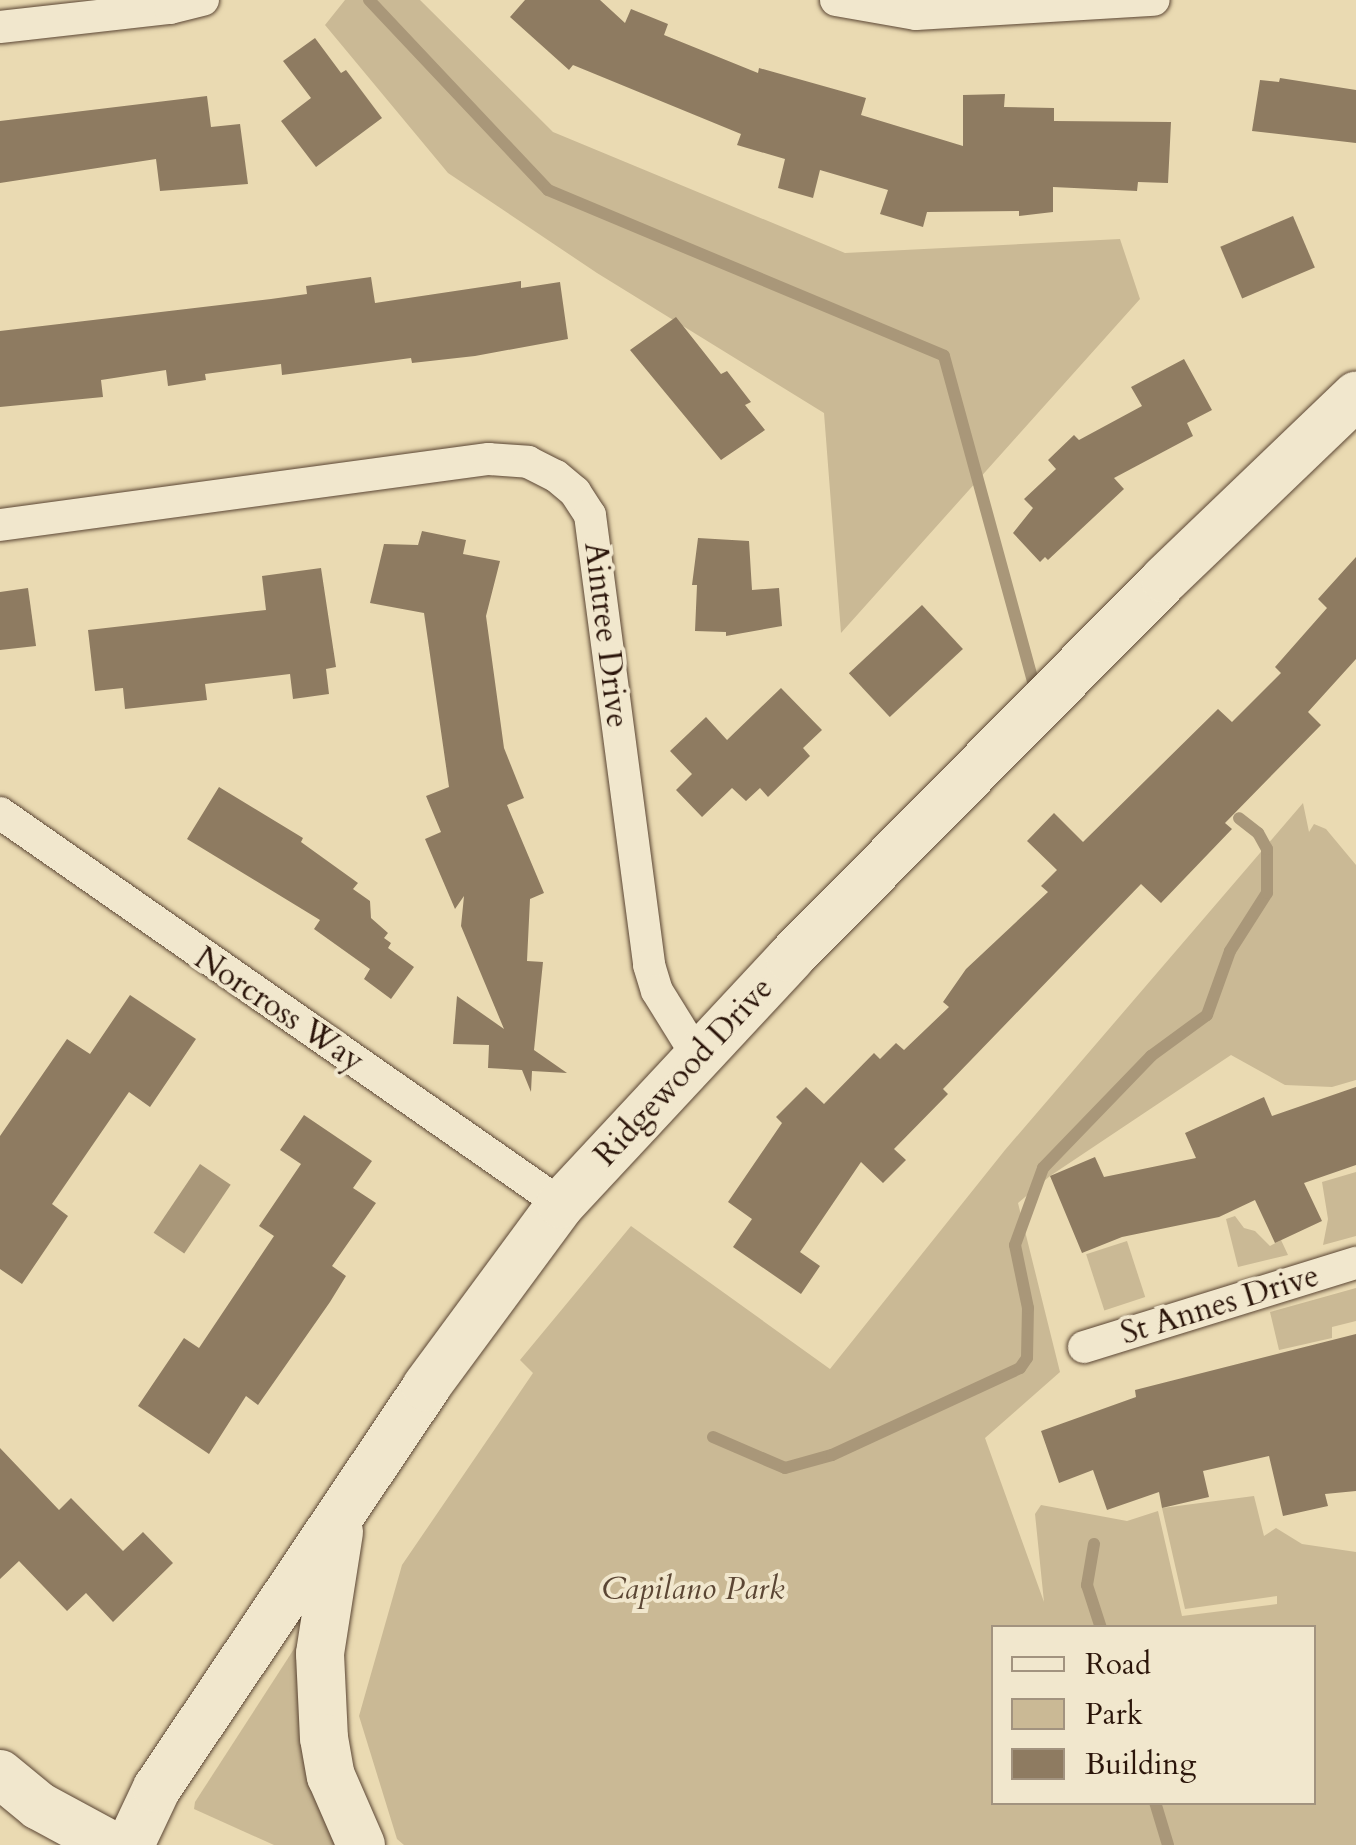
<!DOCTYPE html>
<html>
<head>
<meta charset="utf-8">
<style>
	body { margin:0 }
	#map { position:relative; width:1356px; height:1845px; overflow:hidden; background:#eadab2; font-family:Cardo,serif }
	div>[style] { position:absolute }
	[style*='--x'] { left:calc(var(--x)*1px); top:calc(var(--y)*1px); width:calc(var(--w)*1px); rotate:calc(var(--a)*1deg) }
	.green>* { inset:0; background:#cab995; transform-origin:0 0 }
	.water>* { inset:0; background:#a99779; transform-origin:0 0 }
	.stream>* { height:12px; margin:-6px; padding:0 6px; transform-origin:6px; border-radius:6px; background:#a99779 }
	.building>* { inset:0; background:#8e7b61; transform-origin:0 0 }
	.roads { filter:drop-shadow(0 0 2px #5b4634) drop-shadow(0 0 2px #5b4634) }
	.minor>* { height:32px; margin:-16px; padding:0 16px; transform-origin:16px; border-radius:16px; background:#f1e7cd }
	.secondary>* { height:48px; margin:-24px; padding:0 24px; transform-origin:24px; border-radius:24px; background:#f1e7cd }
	span { translate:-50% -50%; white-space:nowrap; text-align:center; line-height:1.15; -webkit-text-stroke:8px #f1e7cd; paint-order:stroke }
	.street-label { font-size:32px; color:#2b150a }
	.park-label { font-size:32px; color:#5b4634; font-style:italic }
	.legend { position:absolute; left:991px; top:1625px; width:325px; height:180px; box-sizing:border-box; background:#f1e7cd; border:2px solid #a2937f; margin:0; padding:12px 18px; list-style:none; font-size:30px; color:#2b150a }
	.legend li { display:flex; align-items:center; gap:20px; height:50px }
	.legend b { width:50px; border:2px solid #a2937f }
</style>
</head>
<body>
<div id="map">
	<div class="green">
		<i style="clip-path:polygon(345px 0,420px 0,553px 132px,845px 253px,1120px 239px,1140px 299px,841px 633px,824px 413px,597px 273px,448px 173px,325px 25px)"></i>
		<i style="clip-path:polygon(evenodd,1303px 803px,1309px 832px,1314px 824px,1326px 829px,1356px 865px,1356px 1080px,1332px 1087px,1285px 1085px,1231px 1055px,1050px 1176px,1018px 1203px,1060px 1372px,985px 1438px,1044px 1602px,1035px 1514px,1041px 1505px,1127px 1521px,1158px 1511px,1182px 1616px,1277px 1604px,1277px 1596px,1185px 1609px,1162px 1508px,1254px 1496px,1264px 1536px,1276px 1528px,1302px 1544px,1356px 1552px,1356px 1845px,404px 1845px,397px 1839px,359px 1716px,402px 1565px,533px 1373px,520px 1360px,631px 1226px,830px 1369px,1005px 1150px,1303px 803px,994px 1628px,1314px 1628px,1314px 1802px,994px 1802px,994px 1628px)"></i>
		<i style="clip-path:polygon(1356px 1172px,1356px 1236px,1323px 1245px,1328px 1219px,1322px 1182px)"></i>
		<i style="clip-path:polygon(1235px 1216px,1244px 1228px,1255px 1231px,1270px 1246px,1281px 1240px,1288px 1255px,1238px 1267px,1226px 1219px)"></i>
		<i style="left:1127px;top:1241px;width:59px;height:43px;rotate:72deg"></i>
		<i style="clip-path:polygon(1356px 1288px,1356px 1321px,1332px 1327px,1332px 1338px,1279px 1350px,1270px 1312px)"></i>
		<i style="clip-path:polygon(314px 1618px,338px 1845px,274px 1845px,194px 1809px,195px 1802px)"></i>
	</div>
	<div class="water">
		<i style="left:200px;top:1164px;width:37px;height:83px;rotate:34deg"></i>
	</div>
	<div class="stream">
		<i style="--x:369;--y:0;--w:261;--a:46.7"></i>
		<i style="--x:548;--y:190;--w:429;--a:22.7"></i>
		<i style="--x:944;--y:356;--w:337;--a:74.7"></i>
		<i style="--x:1033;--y:681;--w:8;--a:30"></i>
		<i style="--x:713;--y:1437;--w:78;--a:23.3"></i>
		<i style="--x:785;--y:1468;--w:49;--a:-15.5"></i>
		<i style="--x:832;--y:1455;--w:207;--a:-24.8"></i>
		<i style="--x:1020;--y:1368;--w:12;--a:-55"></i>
		<i style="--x:1027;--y:1358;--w:50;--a:-88.9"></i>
		<i style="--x:1028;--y:1308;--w:64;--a:-101.7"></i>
		<i style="--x:1015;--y:1245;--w:82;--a:-70"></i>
		<i style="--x:1043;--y:1168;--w:156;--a:-46"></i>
		<i style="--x:1151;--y:1056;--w:69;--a:-36.2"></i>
		<i style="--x:1207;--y:1015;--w:68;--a:-70.2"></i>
		<i style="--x:1230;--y:951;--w:69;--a:-57.5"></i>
		<i style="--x:1267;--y:893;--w:44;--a:-90"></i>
		<i style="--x:1267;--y:849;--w:18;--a:-119"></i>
		<i style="--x:1258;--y:833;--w:24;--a:-142"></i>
		<i style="--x:1094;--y:1544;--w:42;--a:99.7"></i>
		<i style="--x:1087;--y:1585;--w:45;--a:72"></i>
		<i style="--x:1155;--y:1802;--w:45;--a:73.2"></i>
	</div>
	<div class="building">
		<i style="clip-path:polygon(525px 0,600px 0,625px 23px,631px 9px,668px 24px,664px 35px,758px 73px,759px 68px,866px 98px,861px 115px,963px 146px,963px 95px,1005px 94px,1004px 107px,1054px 108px,1054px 121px,1171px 122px,1168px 183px,1138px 182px,1137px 191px,1053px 187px,1053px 212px,1019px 216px,1019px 211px,927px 212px,923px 227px,880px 214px,888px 190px,820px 170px,813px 198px,778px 188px,785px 159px,737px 145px,741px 134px,573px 65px,569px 70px,510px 17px)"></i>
		<i style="clip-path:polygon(315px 38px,341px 73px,346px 70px,382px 118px,316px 167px,281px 121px,311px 98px,283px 61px)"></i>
		<i style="clip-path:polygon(1280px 78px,1356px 90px,1356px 143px,1252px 131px,1260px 80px,1279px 82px)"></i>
		<i style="clip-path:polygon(207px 96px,211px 127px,240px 124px,248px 184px,160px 191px,156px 159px,0 183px,0 121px)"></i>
		<i style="left:1293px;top:216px;width:56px;height:79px;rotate:67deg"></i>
		<i style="clip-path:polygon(371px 277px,375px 303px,521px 281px,521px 288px,560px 282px,568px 339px,475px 356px,412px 363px,411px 358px,282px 375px,281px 364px,205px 374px,206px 380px,168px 386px,166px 370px,101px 380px,103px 397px,0 407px,0 331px,271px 299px,307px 294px,306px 286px)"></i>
		<i style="clip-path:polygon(676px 317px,721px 374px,727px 371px,751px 402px,745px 405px,765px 430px,721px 460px,630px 350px)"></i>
		<i style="clip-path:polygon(1184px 359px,1212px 410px,1187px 423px,1193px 436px,1114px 478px,1124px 489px,1048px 560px,1045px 557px,1040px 562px,1013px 533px,1033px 508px,1024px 499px,1056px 469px,1048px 460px,1074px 435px,1079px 440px,1142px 406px,1131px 387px)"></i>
		<i style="clip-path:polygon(422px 531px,466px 540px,463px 554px,500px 561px,486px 616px,504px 748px,524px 798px,507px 805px,544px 893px,530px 899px,527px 961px,543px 962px,534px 1050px,567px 1073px,532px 1071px,531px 1092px,522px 1070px,488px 1068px,489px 1045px,453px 1044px,457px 996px,504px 1029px,461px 926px,464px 896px,455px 909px,425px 839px,441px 832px,426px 796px,449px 787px,424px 613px,370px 603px,384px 544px,418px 545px)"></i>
		<i style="clip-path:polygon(698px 538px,749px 541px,752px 590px,779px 588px,782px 626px,726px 636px,726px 632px,695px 631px,697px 585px,692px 585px)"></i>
		<i style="clip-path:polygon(1356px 557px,1356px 659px,1308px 712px,1321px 725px,1225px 823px,1232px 829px,1161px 903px,1141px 884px,943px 1089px,948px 1094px,894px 1149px,906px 1160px,883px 1183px,861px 1162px,800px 1252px,820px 1266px,801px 1294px,733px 1247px,752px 1219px,728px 1202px,782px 1123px,776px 1117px,806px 1087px,824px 1104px,874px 1053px,880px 1059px,896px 1043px,904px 1050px,949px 1007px,943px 1002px,966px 969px,1048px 892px,1041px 886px,1057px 870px,1027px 841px,1054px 813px,1083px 842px,1218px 709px,1232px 722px,1281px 673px,1275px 667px,1327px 608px,1318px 599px)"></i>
		<i style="clip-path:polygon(321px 568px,336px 667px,326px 669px,329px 694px,293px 699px,290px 674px,205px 684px,207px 700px,125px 709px,123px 688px,95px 691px,88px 630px,266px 610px,262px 576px)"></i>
		<i style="clip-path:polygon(28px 588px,36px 646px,0 650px,0 592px)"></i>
		<i style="left:922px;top:605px;width:60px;height:100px;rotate:47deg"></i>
		<i style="clip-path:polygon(781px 688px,822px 730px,803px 748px,810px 756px,768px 797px,760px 788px,746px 801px,732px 788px,702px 817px,676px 790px,692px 774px,670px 751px,706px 717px,727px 740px)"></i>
		<i style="clip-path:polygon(219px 787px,303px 838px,301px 842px,358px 883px,353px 889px,370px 901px,371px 918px,388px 933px,384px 938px,391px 943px,388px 948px,414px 967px,391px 999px,364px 979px,370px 969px,314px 929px,320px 920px,187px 839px)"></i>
		<i style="clip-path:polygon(130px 995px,196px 1039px,150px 1107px,129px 1092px,52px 1204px,68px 1216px,22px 1284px,0 1269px,0 1136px,67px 1039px,90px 1054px)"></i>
		<i style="clip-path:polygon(1356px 1087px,1356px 1165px,1304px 1183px,1322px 1221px,1275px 1243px,1255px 1200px,1219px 1217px,1122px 1237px,1082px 1253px,1050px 1176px,1095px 1157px,1104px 1177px,1196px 1158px,1185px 1133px,1264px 1097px,1272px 1116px)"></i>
		<i style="clip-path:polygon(304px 1115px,372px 1161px,353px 1188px,376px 1203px,332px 1266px,346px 1276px,330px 1302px,258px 1405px,246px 1396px,209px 1454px,138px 1406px,184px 1338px,199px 1348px,274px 1236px,259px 1226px,301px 1164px,280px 1150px)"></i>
		<i style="clip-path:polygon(1356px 1334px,1356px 1491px,1325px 1494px,1328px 1506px,1283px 1516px,1269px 1456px,1203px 1471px,1209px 1497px,1162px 1508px,1159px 1492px,1107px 1510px,1093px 1470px,1059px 1483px,1041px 1431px,1136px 1397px,1135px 1390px)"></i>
		<i style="clip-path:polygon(0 1448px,59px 1510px,71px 1498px,123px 1551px,143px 1532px,173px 1563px,113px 1622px,86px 1593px,67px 1611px,19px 1561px,0 1579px)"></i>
	</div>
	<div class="roads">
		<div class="minor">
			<i style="--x:836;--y:0;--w:81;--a:9.9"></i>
			<i style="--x:916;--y:14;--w:238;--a:-3.4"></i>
			<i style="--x:0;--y:27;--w:171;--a:-6.4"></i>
			<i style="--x:170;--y:8;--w:34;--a:-14"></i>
			<i style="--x:0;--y:525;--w:493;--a:-7.7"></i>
			<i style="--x:489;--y:459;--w:39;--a:4"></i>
			<i style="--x:528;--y:462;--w:31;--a:27"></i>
			<i style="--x:556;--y:476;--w:25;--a:40"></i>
			<i style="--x:575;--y:492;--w:27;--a:57"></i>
			<i style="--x:590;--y:515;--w:454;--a:82.5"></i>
			<i style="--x:649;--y:965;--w:27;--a:73"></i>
			<i style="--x:657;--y:991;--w:78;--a:58.2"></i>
			<i style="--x:0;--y:813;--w:684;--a:34.88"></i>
			<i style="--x:1084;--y:1347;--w:285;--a:-17.2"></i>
		</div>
		<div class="secondary">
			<i style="--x:339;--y:1532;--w:123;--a:98.9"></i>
			<i style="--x:320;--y:1654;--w:84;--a:87.3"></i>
			<i style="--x:324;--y:1738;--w:39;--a:80"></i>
			<i style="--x:331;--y:1776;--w:75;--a:66.5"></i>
			<i style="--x:0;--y:1774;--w:50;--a:39.4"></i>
			<i style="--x:39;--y:1806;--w:82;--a:28.4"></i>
			<i style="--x:130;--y:1845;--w:63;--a:-64.7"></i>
			<i style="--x:157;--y:1788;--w:483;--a:-56.1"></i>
			<i style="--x:426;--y:1387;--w:227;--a:-53.6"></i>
			<i style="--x:561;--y:1204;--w:336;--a:-47"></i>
			<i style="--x:790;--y:958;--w:533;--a:-45.3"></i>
			<i style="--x:1165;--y:579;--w:265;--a:-43.8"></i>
		</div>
	</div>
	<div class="street-label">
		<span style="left:606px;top:635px;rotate:83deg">Aintree Drive</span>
		<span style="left:279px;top:1010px;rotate:34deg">Norcross Way</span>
		<span style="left:684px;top:1072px;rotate:-47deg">Ridgewood Drive</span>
		<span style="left:1220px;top:1305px;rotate:-17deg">St Annes Drive</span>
	</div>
	<div class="park-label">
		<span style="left:693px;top:1589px">Capilano Park</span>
	</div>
	<ul class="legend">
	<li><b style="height:12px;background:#f1e7cd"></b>Road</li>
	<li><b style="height:28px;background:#cab995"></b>Park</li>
	<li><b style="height:28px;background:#8e7b61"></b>Building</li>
	</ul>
</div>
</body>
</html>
